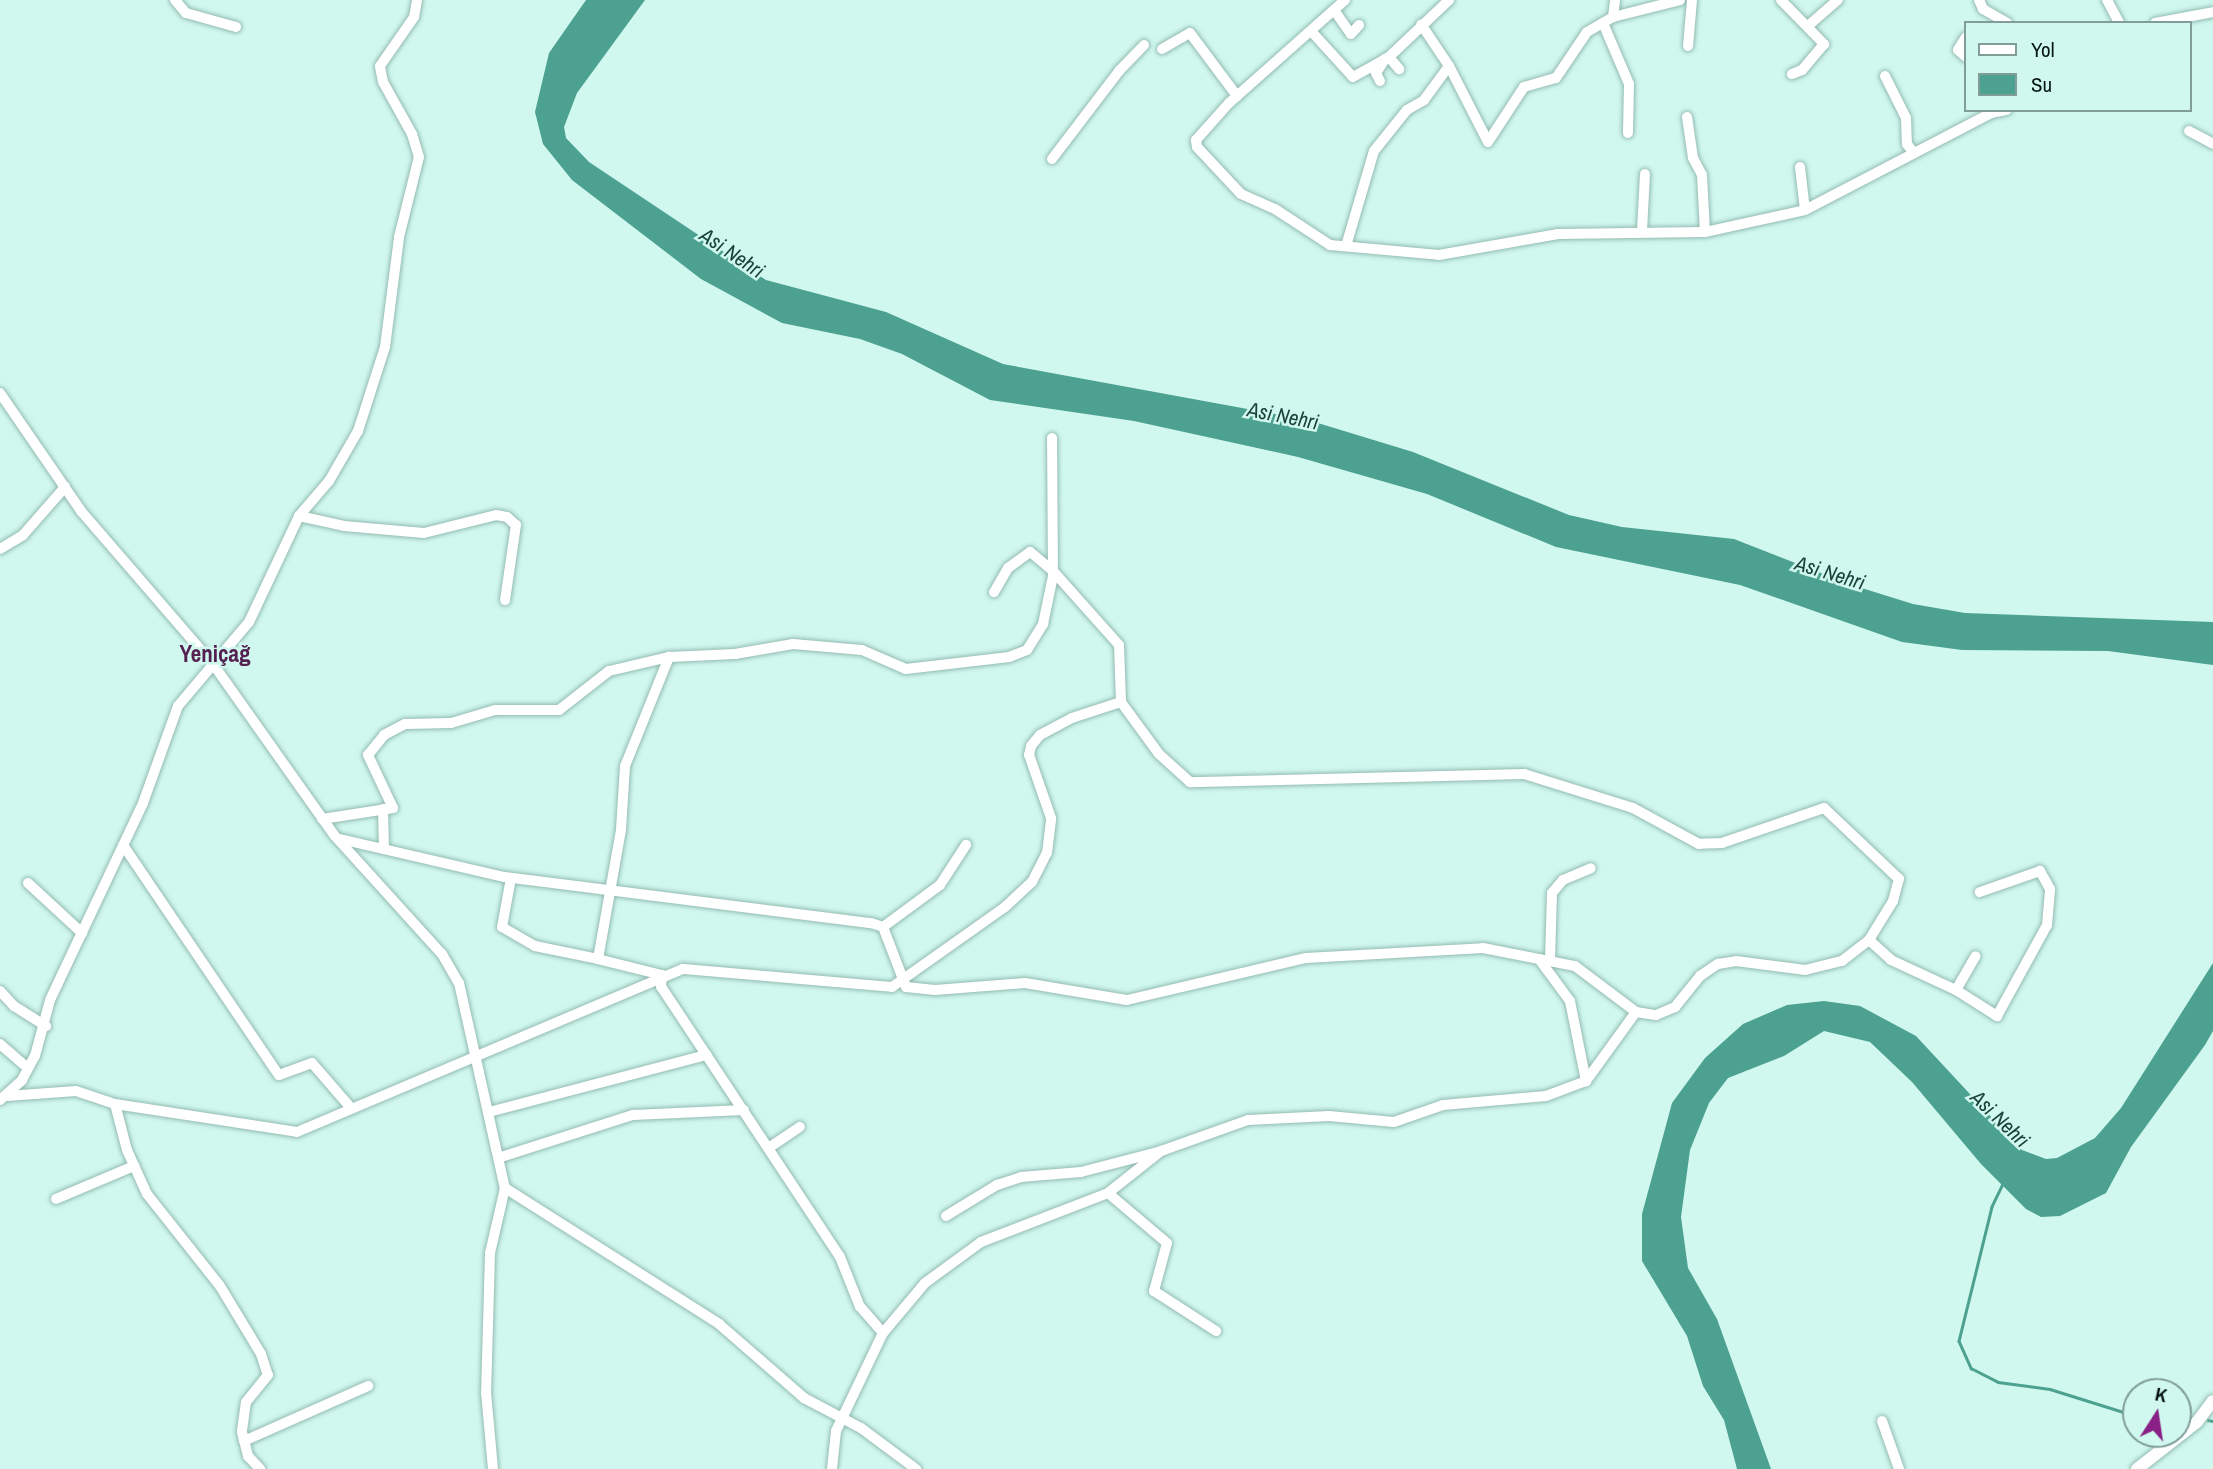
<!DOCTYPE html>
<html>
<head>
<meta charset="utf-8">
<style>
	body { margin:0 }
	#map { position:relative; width:2213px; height:1469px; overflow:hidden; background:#d0f8ef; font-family:"Archivo Narrow",sans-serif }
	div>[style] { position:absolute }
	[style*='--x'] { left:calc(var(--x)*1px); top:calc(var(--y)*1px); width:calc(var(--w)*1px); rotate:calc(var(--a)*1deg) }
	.water>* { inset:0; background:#4da191 }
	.stream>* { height:2.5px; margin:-1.25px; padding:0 1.25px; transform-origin:1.25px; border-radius:1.25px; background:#4da191 }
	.roads { filter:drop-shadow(0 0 2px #94bbb2) drop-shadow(0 0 2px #94bbb2) }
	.minor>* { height:10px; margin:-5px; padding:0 5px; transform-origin:5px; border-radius:5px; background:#fff }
	.major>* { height:12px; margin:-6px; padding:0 6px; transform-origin:6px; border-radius:6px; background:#fff }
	span { translate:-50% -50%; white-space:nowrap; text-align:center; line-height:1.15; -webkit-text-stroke:5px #d0f8ef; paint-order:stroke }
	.water-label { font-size:21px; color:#1b423b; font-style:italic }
	.quarter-label { font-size:23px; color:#542151; font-weight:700 }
	.legend { position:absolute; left:1964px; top:21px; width:228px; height:91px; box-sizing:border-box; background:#d0f8ef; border:2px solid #809d97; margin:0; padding:9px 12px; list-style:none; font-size:21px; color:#071512 }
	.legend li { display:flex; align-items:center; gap:14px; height:35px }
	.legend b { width:35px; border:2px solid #809d97 }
	.north { position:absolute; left:2122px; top:1378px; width:70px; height:70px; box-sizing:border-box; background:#d0f8ef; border:2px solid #809d97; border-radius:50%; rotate:12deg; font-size:19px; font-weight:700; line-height:28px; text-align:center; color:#071512 }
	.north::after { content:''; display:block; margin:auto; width:24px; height:32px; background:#8a2187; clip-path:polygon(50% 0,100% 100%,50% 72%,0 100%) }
</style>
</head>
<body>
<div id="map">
	<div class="water">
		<i style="clip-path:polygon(586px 0,645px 0,577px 93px,564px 127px,566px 138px,589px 162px,766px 280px,886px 312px,1003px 364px,1308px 420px,1413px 452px,1569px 515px,1622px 527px,1734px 539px,1852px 585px,1913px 604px,1965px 613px,2213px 622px,2213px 665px,2108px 651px,1962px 650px,1902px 642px,1740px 585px,1556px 547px,1427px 494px,1298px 457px,1134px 421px,990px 400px,902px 354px,860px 339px,782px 323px,701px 279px,572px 180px,543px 144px,535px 112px,549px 53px)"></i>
		<i style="clip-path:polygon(2213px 963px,2213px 1031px,2205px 1045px,2131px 1147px,2106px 1193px,2060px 1216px,2041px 1217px,2026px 1209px,1981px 1164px,1912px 1082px,1870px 1042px,1824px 1031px,1784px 1056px,1728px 1078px,1709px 1103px,1690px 1150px,1681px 1217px,1688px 1268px,1717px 1319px,1771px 1469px,1737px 1469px,1724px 1420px,1703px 1386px,1687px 1336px,1642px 1261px,1642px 1214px,1672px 1103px,1705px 1058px,1743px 1024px,1787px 1005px,1824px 1001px,1860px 1006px,1916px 1036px,2022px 1150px,2046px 1159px,2057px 1158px,2095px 1138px,2121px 1108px)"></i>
	</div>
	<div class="stream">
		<i style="--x:2003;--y:1184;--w:25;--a:116"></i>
		<i style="--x:1992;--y:1207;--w:138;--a:103.8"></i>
		<i style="--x:1959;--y:1341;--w:30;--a:66"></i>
		<i style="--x:1971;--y:1368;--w:30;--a:27"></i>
		<i style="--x:1998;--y:1382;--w:52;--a:7.7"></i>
		<i style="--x:2050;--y:1389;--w:90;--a:17.4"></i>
		<i style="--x:2178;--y:1418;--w:13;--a:0"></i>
		<i style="--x:2208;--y:1420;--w:5;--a:11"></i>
	</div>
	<div class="roads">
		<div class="minor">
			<i style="--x:175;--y:0;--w:17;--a:50"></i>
			<i style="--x:186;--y:13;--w:52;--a:15.6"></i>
			<i style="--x:1345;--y:0;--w:155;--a:138.4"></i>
			<i style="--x:1229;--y:103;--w:50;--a:131.7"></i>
			<i style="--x:1196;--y:140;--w:7;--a:82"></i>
			<i style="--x:1197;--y:147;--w:64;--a:46.9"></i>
			<i style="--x:1241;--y:194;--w:37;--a:24"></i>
			<i style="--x:1275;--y:209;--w:66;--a:33.2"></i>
			<i style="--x:1330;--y:245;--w:109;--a:5.2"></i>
			<i style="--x:1439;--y:255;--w:121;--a:-10"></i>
			<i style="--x:1558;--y:234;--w:147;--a:-0.8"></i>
			<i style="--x:1705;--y:232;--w:102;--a:-12.4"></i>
			<i style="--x:1805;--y:210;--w:210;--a:-27.5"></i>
			<i style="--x:1991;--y:113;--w:16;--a:-11"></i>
			<i style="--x:1781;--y:0;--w:62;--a:45.7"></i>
			<i style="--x:1824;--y:44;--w:34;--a:130"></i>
			<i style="--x:1802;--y:70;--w:11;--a:158"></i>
			<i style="--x:1979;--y:0;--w:10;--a:66"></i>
			<i style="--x:1983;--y:9;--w:28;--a:30"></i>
			<i style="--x:2107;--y:0;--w:26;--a:62"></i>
			<i style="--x:1334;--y:10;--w:29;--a:55"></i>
			<i style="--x:1351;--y:34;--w:12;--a:-48"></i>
			<i style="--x:1613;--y:17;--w:17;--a:-83"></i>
			<i style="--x:1603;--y:23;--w:66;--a:66.9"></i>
			<i style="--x:1629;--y:84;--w:49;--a:91.2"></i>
			<i style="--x:2155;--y:23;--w:59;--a:-10.7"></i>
			<i style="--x:1809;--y:25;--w:38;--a:-41"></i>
			<i style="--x:1311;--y:31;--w:62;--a:47.6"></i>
			<i style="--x:1353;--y:77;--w:41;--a:-29.1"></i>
			<i style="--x:1389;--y:57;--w:83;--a:-43.5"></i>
			<i style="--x:1966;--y:37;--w:15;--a:122"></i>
			<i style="--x:1958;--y:50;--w:11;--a:41"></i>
			<i style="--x:1688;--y:46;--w:46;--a:-85"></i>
			<i style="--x:1162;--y:49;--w:32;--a:-30"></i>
			<i style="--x:1190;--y:33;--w:79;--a:53.3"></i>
			<i style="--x:1389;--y:57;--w:16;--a:50"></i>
			<i style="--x:1449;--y:66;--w:85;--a:62.8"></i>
			<i style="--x:1488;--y:142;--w:66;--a:-56.8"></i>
			<i style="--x:1524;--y:87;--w:33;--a:-16"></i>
			<i style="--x:1556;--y:78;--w:55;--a:-56"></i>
			<i style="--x:1587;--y:32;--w:30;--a:-30"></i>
			<i style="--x:1613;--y:17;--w:69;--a:-14.2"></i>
			<i style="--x:1885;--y:76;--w:47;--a:63.4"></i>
			<i style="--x:1906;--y:118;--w:26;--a:88"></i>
			<i style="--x:1907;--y:144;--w:10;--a:53"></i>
			<i style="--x:1380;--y:81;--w:9;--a:-117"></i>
			<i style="--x:1376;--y:73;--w:17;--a:-57"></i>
			<i style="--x:1687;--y:117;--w:41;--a:81.7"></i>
			<i style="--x:1693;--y:158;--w:19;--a:62"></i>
			<i style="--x:1702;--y:175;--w:57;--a:87"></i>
			<i style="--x:2189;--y:131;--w:27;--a:28"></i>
			<i style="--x:1052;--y:159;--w:111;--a:-52.7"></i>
			<i style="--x:1119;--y:71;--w:36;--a:-46"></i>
			<i style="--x:1800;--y:167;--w:43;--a:83.4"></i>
			<i style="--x:1642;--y:231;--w:57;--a:-87"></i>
			<i style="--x:1346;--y:246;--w:99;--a:-73.6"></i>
			<i style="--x:1374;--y:151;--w:53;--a:-51.2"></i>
			<i style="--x:1407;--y:110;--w:20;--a:-30"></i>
			<i style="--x:1424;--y:100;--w:42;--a:-53.7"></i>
			<i style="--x:1449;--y:66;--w:50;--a:-123.7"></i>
			<i style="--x:0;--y:393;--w:143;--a:55.5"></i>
			<i style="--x:81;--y:511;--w:202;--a:49.2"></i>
			<i style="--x:213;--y:664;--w:209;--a:54.7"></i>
			<i style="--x:334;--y:835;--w:161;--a:47.8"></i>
			<i style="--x:442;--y:954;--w:34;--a:60"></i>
			<i style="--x:459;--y:983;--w:210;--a:77.4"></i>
			<i style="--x:505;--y:1188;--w:67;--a:103"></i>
			<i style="--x:490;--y:1253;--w:139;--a:91.6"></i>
			<i style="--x:486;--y:1392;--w:77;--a:84.8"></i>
			<i style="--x:299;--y:516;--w:46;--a:12.5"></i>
			<i style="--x:344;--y:526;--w:80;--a:5"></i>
			<i style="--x:424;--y:533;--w:74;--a:-14"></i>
			<i style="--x:496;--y:515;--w:11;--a:10"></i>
			<i style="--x:507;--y:517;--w:12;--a:42"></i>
			<i style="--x:516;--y:525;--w:76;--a:98.3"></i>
			<i style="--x:0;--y:549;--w:27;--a:-31"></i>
			<i style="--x:23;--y:535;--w:64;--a:-48.8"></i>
			<i style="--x:383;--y:809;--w:40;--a:88.6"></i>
			<i style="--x:322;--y:819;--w:72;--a:-8.8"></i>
			<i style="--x:393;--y:808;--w:59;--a:-115.3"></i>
			<i style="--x:368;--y:755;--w:26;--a:-51"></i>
			<i style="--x:384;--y:735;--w:24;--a:-28"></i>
			<i style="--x:405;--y:724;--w:46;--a:-1.2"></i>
			<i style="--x:451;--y:723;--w:46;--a:-16.5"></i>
			<i style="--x:495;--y:710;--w:64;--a:0"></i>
			<i style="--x:559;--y:710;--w:63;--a:-38"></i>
			<i style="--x:609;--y:671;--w:62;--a:-13.1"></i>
			<i style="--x:340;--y:839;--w:169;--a:13"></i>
			<i style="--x:505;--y:877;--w:369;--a:7.2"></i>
			<i style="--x:871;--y:923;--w:13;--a:18"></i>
			<i style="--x:883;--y:927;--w:64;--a:69"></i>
			<i style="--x:906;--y:987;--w:29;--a:6"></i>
			<i style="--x:935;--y:990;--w:90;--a:-4.4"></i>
			<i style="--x:1025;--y:983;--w:103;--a:9.5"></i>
			<i style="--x:1127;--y:1000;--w:184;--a:-13.2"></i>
			<i style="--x:1306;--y:958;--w:177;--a:-3.2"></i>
			<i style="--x:1483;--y:948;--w:94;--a:11.1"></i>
			<i style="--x:1575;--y:966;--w:76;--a:37"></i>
			<i style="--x:1636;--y:1012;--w:20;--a:9"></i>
			<i style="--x:1656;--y:1015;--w:21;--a:-23"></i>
			<i style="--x:1675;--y:1007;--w:40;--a:-51"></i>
			<i style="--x:1700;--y:976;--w:22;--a:-34"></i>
			<i style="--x:1718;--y:964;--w:18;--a:-9"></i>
			<i style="--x:1736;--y:961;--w:70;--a:7.4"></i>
			<i style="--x:1805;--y:970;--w:38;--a:-14"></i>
			<i style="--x:1842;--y:961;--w:34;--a:-38"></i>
			<i style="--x:1869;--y:940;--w:46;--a:-58.4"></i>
			<i style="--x:1893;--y:901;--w:23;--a:-75"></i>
			<i style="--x:1899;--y:879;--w:103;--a:-136.6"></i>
			<i style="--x:1824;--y:808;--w:108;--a:161.1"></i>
			<i style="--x:1722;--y:843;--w:23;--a:178"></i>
			<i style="--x:1699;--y:844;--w:75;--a:-151.4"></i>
			<i style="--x:1633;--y:808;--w:114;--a:-162.7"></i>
			<i style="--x:1524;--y:774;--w:334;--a:178.6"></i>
			<i style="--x:1190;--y:782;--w:42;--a:-137.9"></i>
			<i style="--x:1159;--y:754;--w:64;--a:-126.2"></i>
			<i style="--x:1121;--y:702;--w:57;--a:-92"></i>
			<i style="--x:1119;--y:645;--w:99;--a:-131.7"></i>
			<i style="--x:1053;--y:571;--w:30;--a:-140"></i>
			<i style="--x:1030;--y:552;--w:27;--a:144"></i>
			<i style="--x:1008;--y:568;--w:28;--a:120"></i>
			<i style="--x:123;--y:845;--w:278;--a:55.9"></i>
			<i style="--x:279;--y:1075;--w:35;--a:-20"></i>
			<i style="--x:312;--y:1063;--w:60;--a:49.1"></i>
			<i style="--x:511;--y:878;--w:50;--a:100.4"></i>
			<i style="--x:502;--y:927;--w:38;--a:30"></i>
			<i style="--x:535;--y:946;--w:64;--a:11.7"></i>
			<i style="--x:28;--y:883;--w:74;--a:42.8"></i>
			<i style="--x:883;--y:927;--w:71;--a:-36.4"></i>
			<i style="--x:940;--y:885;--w:48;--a:-57"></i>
			<i style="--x:1869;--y:940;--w:30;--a:42"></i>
			<i style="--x:1891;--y:960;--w:72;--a:24.8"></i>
			<i style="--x:1956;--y:990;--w:49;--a:32.4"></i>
			<i style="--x:1997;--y:1016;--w:104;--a:-61.2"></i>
			<i style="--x:2047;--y:925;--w:36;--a:-85"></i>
			<i style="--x:2050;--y:889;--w:21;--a:-119"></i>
			<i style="--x:2040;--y:871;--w:64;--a:160.7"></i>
			<i style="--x:1539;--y:959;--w:52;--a:53.6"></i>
			<i style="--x:1570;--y:1001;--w:82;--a:78.7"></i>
			<i style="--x:1550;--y:960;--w:67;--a:-88.3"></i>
			<i style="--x:1552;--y:893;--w:17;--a:-50"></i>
			<i style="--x:1563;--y:880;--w:30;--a:-23"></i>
			<i style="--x:1956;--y:990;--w:39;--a:-60"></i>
			<i style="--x:0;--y:991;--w:21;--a:47"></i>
			<i style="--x:14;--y:1006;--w:38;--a:32"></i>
			<i style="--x:0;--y:1044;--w:37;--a:41"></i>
			<i style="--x:7;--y:1096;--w:69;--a:-4.1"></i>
			<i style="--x:76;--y:1091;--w:41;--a:18.4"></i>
			<i style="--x:115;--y:1104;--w:184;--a:8.7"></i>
			<i style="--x:297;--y:1132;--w:419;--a:-22.9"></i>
			<i style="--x:683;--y:969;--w:210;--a:4.9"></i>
			<i style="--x:892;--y:987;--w:138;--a:-35.3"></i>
			<i style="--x:1005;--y:907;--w:37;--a:-43"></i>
			<i style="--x:1032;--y:882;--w:33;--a:-63"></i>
			<i style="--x:1047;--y:853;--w:35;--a:-83"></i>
			<i style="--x:1051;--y:818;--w:67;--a:-109.2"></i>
			<i style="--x:1029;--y:755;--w:9;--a:-77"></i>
			<i style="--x:1031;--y:746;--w:14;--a:-51"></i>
			<i style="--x:1040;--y:735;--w:36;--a:-28"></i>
			<i style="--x:1072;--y:718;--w:52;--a:-18.1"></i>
			<i style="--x:0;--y:1100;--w:30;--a:-42"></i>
			<i style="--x:22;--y:1080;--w:27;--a:-62"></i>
			<i style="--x:35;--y:1056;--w:58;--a:-75"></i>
			<i style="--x:50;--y:1000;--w:218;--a:-64.7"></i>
			<i style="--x:143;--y:803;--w:103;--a:-70.2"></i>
			<i style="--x:178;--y:706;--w:110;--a:-49.8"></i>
			<i style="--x:249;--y:622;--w:117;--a:-64.7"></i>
			<i style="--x:299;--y:516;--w:46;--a:-49.4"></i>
			<i style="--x:329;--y:481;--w:58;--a:-59.9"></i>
			<i style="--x:358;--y:431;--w:88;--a:-72.2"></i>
			<i style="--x:385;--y:347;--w:111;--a:-82.7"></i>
			<i style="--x:399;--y:237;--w:82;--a:-76"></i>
			<i style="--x:419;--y:157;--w:24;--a:-107"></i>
			<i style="--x:412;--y:134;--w:60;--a:-119.1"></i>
			<i style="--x:383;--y:82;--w:16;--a:-101"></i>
			<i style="--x:380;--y:66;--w:60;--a:-55.2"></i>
			<i style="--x:414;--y:17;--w:17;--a:-80"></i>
			<i style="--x:115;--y:1104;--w:48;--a:75.4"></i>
			<i style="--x:127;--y:1150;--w:48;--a:65.6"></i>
			<i style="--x:147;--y:1194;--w:117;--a:51.6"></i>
			<i style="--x:220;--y:1286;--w:79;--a:58.9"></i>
			<i style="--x:261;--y:1354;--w:22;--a:72"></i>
			<i style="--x:268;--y:1375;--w:35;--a:129"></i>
			<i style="--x:246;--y:1402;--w:30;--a:98"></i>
			<i style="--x:242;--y:1432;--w:25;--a:76"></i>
			<i style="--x:248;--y:1456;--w:18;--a:47"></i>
			<i style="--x:489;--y:1112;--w:225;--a:-14.7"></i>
			<i style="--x:770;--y:1147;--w:36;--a:-34"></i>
			<i style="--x:501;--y:1157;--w:139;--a:-17.7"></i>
			<i style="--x:633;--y:1115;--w:111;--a:-2.6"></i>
			<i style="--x:505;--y:1188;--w:254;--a:32.4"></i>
			<i style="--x:719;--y:1324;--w:113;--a:41"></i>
			<i style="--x:804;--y:1398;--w:64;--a:27.8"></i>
			<i style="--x:861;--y:1428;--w:69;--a:36.7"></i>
			<i style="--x:1108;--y:1193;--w:77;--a:40.3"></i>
			<i style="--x:1167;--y:1243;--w:50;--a:105.2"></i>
			<i style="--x:1154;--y:1291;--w:74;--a:32.8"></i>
			<i style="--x:56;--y:1199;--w:85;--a:-22.9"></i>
			<i style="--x:946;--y:1216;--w:60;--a:-31.3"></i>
			<i style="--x:997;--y:1185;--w:25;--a:-18"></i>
			<i style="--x:1021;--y:1177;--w:60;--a:-4.8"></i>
			<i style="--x:1081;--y:1172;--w:80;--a:-14.6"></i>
			<i style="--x:883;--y:1333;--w:35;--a:-131"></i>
			<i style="--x:860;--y:1307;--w:54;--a:-111.8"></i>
			<i style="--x:840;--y:1257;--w:324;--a:-123.5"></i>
			<i style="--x:661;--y:987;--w:12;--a:-85"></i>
			<i style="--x:662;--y:975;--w:66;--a:-166"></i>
			<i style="--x:598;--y:959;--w:131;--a:-79.9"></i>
			<i style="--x:621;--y:830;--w:64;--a:-86.4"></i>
			<i style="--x:625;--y:766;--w:118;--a:-68"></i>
			<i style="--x:669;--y:657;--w:66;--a:-2.6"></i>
			<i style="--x:735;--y:654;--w:59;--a:-9.8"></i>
			<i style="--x:793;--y:644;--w:69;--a:5"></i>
			<i style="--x:862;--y:650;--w:48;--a:23.4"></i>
			<i style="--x:906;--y:669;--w:104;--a:-6.6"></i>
			<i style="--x:1009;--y:657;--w:19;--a:-21"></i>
			<i style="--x:1027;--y:650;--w:31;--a:-58"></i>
			<i style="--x:1043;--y:624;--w:49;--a:-78.2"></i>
			<i style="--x:1053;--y:576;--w:138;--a:-90.4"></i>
			<i style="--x:1882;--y:1421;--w:51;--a:70.5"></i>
			<i style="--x:244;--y:1441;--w:136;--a:-23.9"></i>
			<i style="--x:832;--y:1469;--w:38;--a:-84"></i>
			<i style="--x:836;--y:1431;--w:109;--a:-64.4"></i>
			<i style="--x:883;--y:1333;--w:65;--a:-50"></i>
			<i style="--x:925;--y:1283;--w:69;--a:-36.2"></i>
			<i style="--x:981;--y:1242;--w:136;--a:-21.1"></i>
			<i style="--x:1108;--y:1193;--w:68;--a:-38.4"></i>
			<i style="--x:1161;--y:1151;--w:92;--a:-19.6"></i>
			<i style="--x:1248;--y:1120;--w:81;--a:-2.8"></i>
			<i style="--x:1329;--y:1116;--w:65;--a:5.3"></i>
			<i style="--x:1394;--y:1122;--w:52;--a:-19.1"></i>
			<i style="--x:1443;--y:1105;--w:103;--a:-5"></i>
			<i style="--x:1546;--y:1096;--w:43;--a:-20.6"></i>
			<i style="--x:1586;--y:1081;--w:85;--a:-54.1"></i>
		</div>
		<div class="major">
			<i style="--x:2137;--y:1469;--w:76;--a:-38.1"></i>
			<i style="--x:2197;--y:1422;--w:26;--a:-53"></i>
		</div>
	</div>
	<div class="water-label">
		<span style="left:732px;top:253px;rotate:34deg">Asi Nehri</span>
		<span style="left:1283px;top:416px;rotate:11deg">Asi Nehri</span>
		<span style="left:1830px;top:573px;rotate:17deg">Asi Nehri</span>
		<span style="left:2000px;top:1119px;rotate:44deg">Asi Nehri</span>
	</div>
	<div class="quarter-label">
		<span style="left:215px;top:654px">Yeniçağ</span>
	</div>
	<ul class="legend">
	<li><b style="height:9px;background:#fff"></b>Yol</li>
	<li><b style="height:19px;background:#4da191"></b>Su</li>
	</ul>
	<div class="north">K</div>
</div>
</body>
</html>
